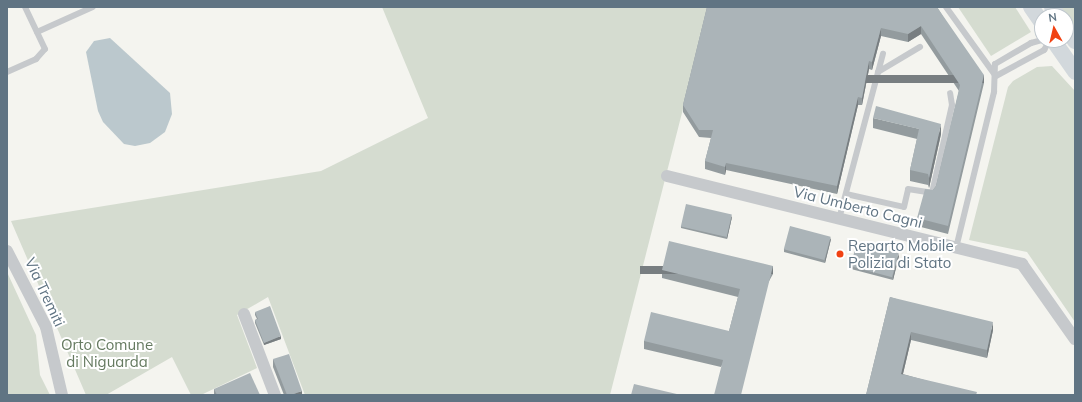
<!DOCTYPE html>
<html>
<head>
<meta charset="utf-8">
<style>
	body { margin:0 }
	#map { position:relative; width:1082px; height:402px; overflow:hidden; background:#f4f4ef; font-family:Mulish,sans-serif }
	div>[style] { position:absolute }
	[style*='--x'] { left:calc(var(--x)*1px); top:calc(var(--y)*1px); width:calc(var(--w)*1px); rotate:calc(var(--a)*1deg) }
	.green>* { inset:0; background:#d5dcd0 }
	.water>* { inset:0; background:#bbc8cd }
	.lane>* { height:6px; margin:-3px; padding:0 3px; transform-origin:3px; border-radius:3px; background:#c6c9cc }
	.street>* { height:12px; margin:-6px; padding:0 6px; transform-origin:6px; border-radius:6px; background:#c6c9cc }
	.secondary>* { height:16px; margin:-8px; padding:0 8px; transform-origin:8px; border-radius:8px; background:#d2d8dc }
	.wall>* { inset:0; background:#939b9e }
	.shaded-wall>* { inset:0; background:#787e81; transform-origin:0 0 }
	.building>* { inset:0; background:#abb4b8; transform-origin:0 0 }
	.dots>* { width:11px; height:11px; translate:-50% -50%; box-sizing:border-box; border:2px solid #fff; border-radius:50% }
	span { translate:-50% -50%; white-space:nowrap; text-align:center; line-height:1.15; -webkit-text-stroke:4px #fff; paint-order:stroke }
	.street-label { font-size:15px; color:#607483 }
	.poi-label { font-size:15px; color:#607483 }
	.left { translate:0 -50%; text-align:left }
	.park-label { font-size:15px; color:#657a60 }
	.frame { position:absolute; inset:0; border:8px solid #607483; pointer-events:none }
	.north { position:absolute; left:1034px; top:8px; width:40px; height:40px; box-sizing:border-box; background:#fff; border:1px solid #bfc7cd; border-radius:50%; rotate:352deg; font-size:11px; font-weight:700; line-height:16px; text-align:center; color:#607483 }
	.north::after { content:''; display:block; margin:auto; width:14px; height:18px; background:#f14213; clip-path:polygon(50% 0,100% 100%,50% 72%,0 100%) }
</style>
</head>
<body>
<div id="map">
	<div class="green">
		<i style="clip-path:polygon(382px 7px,709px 7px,610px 395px,305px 395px,268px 297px,237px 315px,257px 368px,201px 395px,191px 395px,172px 357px,106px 395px,86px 395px,11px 221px,321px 171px,428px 118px)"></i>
		<i style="clip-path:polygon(958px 7px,1015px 7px,1031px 32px,991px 56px)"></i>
		<i style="clip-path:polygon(1060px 7px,1075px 7px,1075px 30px)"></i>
		<i style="clip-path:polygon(1052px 66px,1075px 91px,1075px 322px,1027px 252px,969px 240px,1008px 87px,1013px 81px,1037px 67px)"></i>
		<i style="clip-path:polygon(7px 272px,36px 335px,40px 375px,50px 395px,7px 395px)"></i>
	</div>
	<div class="water">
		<i style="clip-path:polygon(110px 38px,170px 93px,172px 114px,165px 132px,150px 143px,135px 146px,124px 144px,103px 122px,98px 111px,86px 52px,94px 41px)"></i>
	</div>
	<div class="lane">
		<i style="--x:946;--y:7;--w:84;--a:54.2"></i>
		<i style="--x:37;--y:32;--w:61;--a:-24.1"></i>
		<i style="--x:7;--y:72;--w:32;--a:-24"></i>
		<i style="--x:36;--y:59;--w:13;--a:-48"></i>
		<i style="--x:45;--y:49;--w:47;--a:-115.5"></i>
		<i style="--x:878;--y:72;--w:49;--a:-30.8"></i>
		<i style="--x:996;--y:76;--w:55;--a:-28.4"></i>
		<i style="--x:1044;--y:50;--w:12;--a:-59"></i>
		<i style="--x:846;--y:194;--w:59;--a:12.6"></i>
		<i style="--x:904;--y:207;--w:18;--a:-77"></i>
		<i style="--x:908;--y:189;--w:24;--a:9"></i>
		<i style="--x:932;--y:193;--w:90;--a:-77.2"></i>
		<i style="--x:952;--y:105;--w:12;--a:-99"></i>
		<i style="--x:839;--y:219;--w:171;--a:-75.1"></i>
		<i style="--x:956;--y:248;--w:161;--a:-76.3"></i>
		<i style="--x:994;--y:92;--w:28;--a:-88"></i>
		<i style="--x:995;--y:64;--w:42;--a:-30.3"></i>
		<i style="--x:1031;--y:43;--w:11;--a:-15"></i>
	</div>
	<div class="street">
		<i style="--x:667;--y:176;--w:366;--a:13.9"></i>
		<i style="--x:1022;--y:264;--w:92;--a:54.8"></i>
		<i style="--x:7;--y:251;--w:85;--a:62.8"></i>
		<i style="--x:46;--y:327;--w:70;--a:76.8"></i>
		<i style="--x:244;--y:314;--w:87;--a:69.1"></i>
	</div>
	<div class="secondary">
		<i style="--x:1031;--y:7;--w:19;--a:55"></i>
		<i style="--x:1052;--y:7;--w:11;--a:56"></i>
		<i style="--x:1066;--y:28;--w:16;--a:55"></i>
		<i style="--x:1053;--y:40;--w:39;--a:55"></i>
	</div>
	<div class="wall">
		<i style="clip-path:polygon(707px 7px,937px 7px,984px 83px,948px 234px,917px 226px,917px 218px,933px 190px,936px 186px,959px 91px,921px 34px,908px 42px,881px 36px,872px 70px,869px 69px,862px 105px,858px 105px,837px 194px,726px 170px,725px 175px,705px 169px,705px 161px,711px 138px,699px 137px,683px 112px,683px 105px)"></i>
		<i style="clip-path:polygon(873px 118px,941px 134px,929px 188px,928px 185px,910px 181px,910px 170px,917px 139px,873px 128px)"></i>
		<i style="clip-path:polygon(732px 217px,727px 239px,681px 228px,681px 226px)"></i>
		<i style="clip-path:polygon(831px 239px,825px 263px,784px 252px,784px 249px)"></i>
		<i style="clip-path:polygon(899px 256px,893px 280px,851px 269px,851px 266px)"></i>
		<i style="clip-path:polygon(662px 270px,773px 274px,721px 367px,644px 349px,644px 341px,729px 331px,738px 297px,662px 278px)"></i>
		<i style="clip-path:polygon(890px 297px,993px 330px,987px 358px,911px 340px,903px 374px,977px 395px,866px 395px)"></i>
		<i style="clip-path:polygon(255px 312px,281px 339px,264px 345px,255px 323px,255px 320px,257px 319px,255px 315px)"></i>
		<i style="clip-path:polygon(273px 359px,302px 395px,284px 395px,273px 367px)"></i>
		<i style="clip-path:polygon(214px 389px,260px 395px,214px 395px)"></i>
	</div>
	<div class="shaded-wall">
		<i style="clip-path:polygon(921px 26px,921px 34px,908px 42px,908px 34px)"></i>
		<i style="clip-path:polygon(881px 28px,881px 36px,872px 70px,872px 62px)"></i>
		<i style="clip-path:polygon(869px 61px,869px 69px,862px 105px,862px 98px)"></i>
		<i style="left:984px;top:75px;width:8px;height:155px;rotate:90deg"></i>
		<i style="clip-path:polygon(858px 97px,858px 105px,837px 194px,837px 186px)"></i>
		<i style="clip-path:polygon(941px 124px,941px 134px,929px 188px,929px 178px)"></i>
		<i style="clip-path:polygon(726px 163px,726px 170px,725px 175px,725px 167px)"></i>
		<i style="clip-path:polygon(732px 215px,732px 217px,727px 239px,727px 236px)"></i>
		<i style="clip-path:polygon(831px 237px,831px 239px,825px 263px,825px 260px)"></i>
		<i style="clip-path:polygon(899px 253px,899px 256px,893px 280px,893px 277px)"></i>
		<i style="left:773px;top:266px;width:8px;height:133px;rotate:90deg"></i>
		<i style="clip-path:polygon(993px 322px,993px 330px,987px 358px,987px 350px)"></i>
		<i style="clip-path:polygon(911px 332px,911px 340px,901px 382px,901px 374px)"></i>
		<i style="clip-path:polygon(281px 336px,281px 339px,264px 345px,264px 343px)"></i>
		<i style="clip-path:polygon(302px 391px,302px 395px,291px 395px)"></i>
	</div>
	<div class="building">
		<i style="clip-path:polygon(707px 7px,937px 7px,984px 75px,948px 226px,917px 218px,925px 189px,933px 190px,936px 186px,960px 85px,921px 26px,908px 34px,881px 28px,872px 62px,869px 61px,862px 98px,858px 97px,837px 186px,726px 163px,725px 167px,705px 161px,713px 130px,699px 130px,683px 105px)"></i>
		<i style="clip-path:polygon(876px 106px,941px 124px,929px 178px,928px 174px,910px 170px,919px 129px,873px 118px)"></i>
		<i style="left:686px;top:204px;width:47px;height:23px;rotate:13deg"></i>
		<i style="left:790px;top:226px;width:42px;height:24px;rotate:15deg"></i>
		<i style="clip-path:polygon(669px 241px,773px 266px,741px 395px,714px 395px,723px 360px,644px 341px,651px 312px,729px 331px,740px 289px,662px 270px)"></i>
		<i style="left:857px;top:242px;width:43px;height:25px;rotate:15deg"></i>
		<i style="clip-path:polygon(890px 297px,993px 322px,987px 350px,911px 332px,901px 374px,977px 392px,976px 395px,866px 395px)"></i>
		<i style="clip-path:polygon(270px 306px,281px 336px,264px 343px,255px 320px,258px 319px,255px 312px)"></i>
		<i style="clip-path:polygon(289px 354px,302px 391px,291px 395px,287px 395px,273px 359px)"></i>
		<i style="clip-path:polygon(250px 373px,260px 395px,217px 395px,214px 389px)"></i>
		<i style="clip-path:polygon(634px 384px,681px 395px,631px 395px)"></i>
	</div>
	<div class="dots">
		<i style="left:840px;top:254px;background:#f14213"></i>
	</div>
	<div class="street-label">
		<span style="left:858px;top:207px;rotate:14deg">Via Umberto Cagni</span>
		<span style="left:45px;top:292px;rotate:65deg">Via Tremiti</span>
	</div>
	<div class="poi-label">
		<span class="left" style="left:848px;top:254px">Reparto Mobile<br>Polizia di Stato</span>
	</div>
	<div class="park-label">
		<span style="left:107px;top:353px">Orto Comune<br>di Niguarda</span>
	</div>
	<div class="frame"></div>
	<div class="north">N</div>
</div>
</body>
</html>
